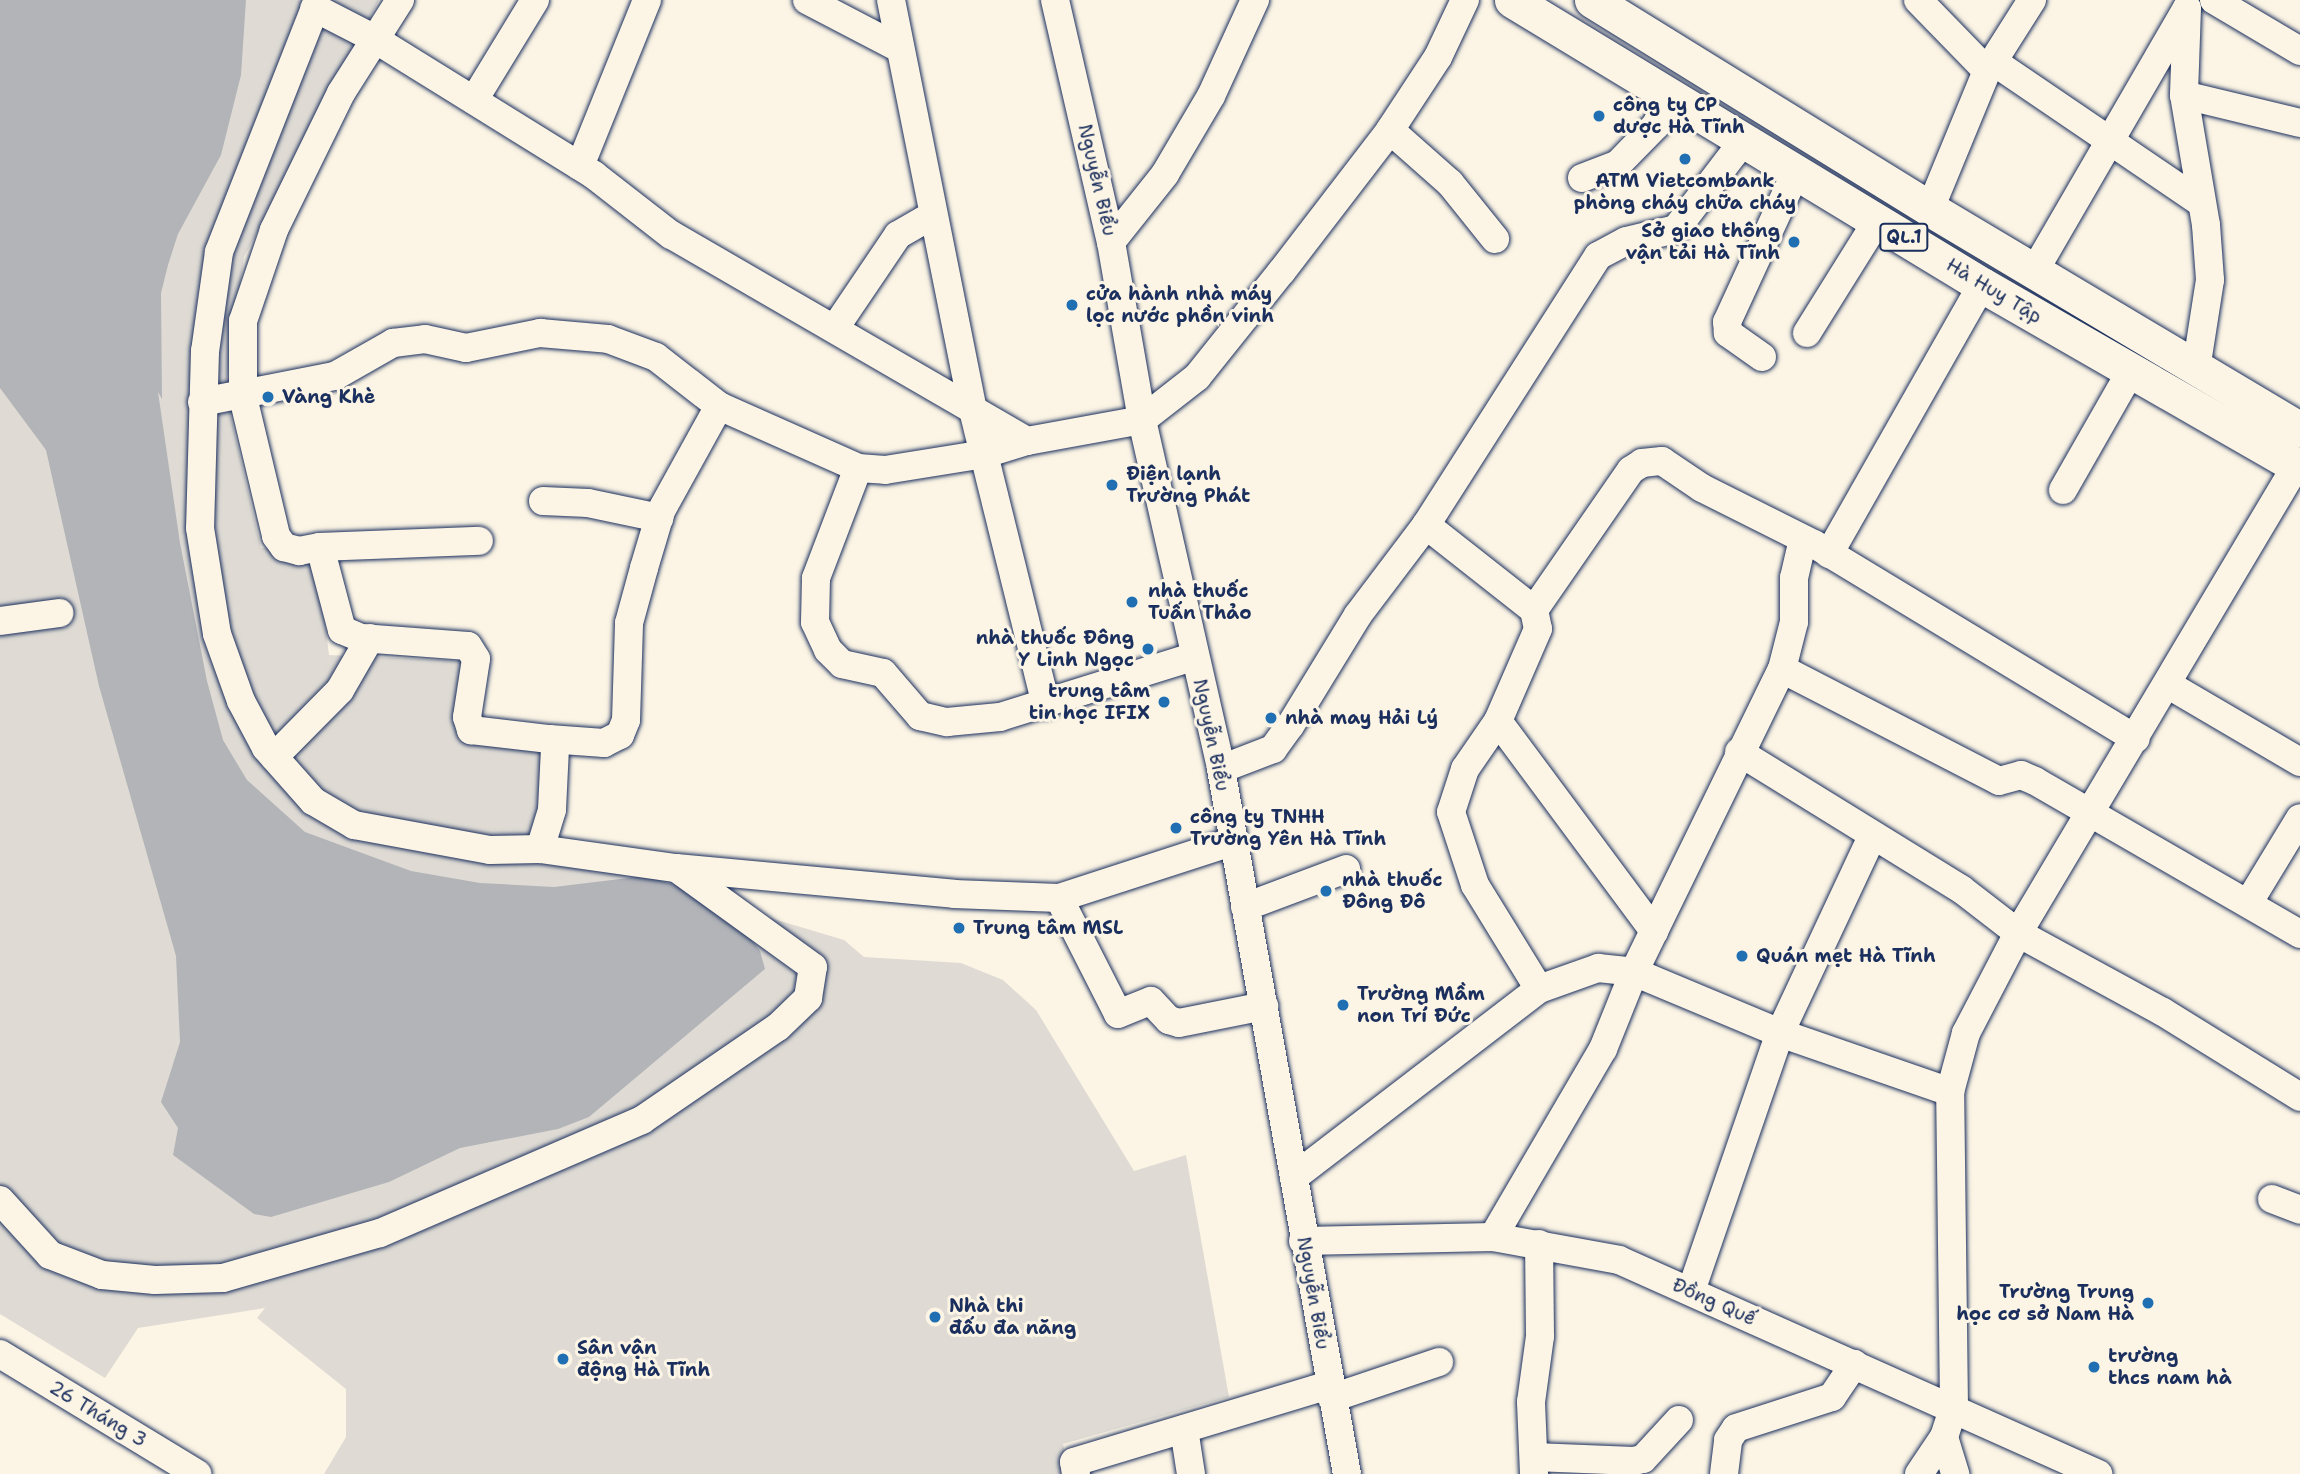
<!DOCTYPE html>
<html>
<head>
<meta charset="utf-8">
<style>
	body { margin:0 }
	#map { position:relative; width:2300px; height:1474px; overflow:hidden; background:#fcf5e5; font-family:"Shantell Sans",sans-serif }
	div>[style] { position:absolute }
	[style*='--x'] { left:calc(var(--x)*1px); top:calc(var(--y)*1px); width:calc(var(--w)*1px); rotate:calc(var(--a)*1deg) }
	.green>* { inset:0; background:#dfdbd4 }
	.water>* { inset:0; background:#b2b4b8 }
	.roads { filter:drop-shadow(0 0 2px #1b2f5e) drop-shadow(0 0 2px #1b2f5e) }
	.minor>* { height:28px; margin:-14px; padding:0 14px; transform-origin:14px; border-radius:14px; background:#fcf5e5 }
	.major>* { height:35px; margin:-17.5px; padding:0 17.5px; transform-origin:17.5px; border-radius:17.5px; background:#fcf5e5 }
	.dots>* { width:19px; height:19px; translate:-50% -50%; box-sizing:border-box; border:4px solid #fcf5e5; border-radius:50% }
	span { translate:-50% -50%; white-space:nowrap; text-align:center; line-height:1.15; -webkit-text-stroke:6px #fcf5e5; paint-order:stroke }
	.shield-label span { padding:2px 5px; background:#fcf5e5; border:2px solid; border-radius:5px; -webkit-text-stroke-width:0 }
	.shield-label { font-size:18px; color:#1b2f5e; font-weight:700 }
	.poi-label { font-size:19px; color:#1b2f5e; font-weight:700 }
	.left { translate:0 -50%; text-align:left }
	.right { translate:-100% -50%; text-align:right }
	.street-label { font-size:19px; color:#1b2f5e }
</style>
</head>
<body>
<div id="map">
	<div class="green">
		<i style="clip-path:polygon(0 0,379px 0,244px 257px,225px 391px,261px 548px,316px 551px,329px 655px,464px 661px,459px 740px,551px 740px,535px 857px,663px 866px,737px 908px,844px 940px,864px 957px,961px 963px,1003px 980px,1036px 1010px,1134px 1171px,1186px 1155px,1229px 1397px,1063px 1444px,1069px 1474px,324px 1474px,346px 1437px,346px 1389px,257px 1318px,265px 1308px,138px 1328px,105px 1378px,0 1314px)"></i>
	</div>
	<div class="water">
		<i style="clip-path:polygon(0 0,246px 0,241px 75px,221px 155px,178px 234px,168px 265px,161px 293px,162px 399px,158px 392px,180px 543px,207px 681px,223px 740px,247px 780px,305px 832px,411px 871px,480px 883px,554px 887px,645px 876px,697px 892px,741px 926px,760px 951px,765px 969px,589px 1117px,558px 1129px,460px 1148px,389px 1182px,271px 1217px,254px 1214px,173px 1155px,178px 1128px,161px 1102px,180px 1042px,176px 956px,99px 686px,46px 450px,0 388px)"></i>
	</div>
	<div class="roads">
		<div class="minor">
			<i style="--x:400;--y:0;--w:110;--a:122.4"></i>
			<i style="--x:341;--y:93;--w:153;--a:116.1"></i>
			<i style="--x:274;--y:230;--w:96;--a:108.8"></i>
			<i style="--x:243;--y:321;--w:76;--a:90"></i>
			<i style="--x:243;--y:397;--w:143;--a:76.6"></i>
			<i style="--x:276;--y:536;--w:14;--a:54"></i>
			<i style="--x:284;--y:547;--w:16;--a:15"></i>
			<i style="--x:299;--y:551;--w:21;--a:-11"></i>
			<i style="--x:320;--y:547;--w:86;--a:75.2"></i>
			<i style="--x:342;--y:630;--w:21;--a:23"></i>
			<i style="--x:361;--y:638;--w:107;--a:4.3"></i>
			<i style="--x:468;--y:646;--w:15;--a:58"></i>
			<i style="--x:476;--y:659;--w:59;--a:98.8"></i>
			<i style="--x:467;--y:717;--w:14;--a:73"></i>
			<i style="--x:471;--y:730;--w:79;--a:6.6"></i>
			<i style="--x:549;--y:739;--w:11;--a:56"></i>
			<i style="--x:555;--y:748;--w:62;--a:92.8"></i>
			<i style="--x:552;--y:810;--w:41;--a:107.1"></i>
			<i style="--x:807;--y:0;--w:104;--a:27.6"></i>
			<i style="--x:891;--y:0;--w:418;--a:78.7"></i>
			<i style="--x:973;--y:410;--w:304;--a:76.1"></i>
			<i style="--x:1055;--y:0;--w:248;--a:77"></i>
			<i style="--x:1111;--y:242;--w:181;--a:80.1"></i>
			<i style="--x:1142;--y:420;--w:358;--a:77.2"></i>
			<i style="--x:1221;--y:769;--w:716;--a:79.87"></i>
			<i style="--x:1918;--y:0;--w:99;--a:45.8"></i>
			<i style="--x:2214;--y:0;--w:100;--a:30.7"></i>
			<i style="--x:2187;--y:8;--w:87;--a:92"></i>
			<i style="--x:2184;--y:95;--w:132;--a:80.4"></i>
			<i style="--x:2206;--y:225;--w:55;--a:85.8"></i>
			<i style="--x:2210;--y:280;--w:90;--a:98.9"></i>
			<i style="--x:1994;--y:62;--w:249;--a:34.2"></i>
			<i style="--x:2184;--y:95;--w:119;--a:13.6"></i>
			<i style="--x:474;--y:100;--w:117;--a:-58.6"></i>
			<i style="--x:1390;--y:130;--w:80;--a:41.5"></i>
			<i style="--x:1450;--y:183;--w:72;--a:51.2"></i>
			<i style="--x:580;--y:166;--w:179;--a:-68"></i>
			<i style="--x:1582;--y:178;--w:39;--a:-21"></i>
			<i style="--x:1618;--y:164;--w:54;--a:-45.7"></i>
			<i style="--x:1656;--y:125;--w:34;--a:-64"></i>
			<i style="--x:1930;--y:209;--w:149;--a:-67.6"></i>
			<i style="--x:1987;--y:71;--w:84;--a:-57.6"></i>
			<i style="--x:1111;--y:242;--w:87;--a:-51.5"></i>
			<i style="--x:1165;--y:174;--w:91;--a:-59.5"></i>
			<i style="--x:1211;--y:96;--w:106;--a:-65.4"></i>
			<i style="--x:2035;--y:270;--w:302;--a:-59.9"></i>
			<i style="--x:835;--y:328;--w:112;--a:-55.9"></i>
			<i style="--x:898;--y:235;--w:39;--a:-30"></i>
			<i style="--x:1807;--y:333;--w:132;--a:-58"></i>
			<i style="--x:1762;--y:357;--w:42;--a:-144.8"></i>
			<i style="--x:1728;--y:333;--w:11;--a:-95"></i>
			<i style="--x:1727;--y:322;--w:165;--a:-65.3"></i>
			<i style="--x:202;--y:402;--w:136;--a:-11.1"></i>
			<i style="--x:335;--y:376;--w:67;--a:-29.6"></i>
			<i style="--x:393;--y:343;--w:32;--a:-7"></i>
			<i style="--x:425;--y:339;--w:42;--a:12.4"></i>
			<i style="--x:466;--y:348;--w:76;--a:-11.5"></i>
			<i style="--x:540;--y:333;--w:68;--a:5"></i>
			<i style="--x:608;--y:339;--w:51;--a:20.6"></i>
			<i style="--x:656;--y:357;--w:80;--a:37.9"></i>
			<i style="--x:719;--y:406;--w:152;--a:24"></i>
			<i style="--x:858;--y:468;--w:27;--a:4"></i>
			<i style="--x:885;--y:470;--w:101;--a:-9.1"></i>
			<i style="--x:985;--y:454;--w:44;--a:-17.2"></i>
			<i style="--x:1027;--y:441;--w:117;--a:-10.3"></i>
			<i style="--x:1142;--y:420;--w:70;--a:-38"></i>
			<i style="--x:1197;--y:377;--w:136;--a:-51.3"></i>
			<i style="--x:1282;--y:271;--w:178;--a:-52.5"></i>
			<i style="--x:1390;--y:130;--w:87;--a:-56.7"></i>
			<i style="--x:1438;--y:57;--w:63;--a:-64.7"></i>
			<i style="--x:1027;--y:441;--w:411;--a:-149.9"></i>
			<i style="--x:671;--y:235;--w:98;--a:-142.1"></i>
			<i style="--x:594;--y:175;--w:258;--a:-148.2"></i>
			<i style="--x:375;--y:39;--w:68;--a:-152.7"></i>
			<i style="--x:315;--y:8;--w:262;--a:111.5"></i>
			<i style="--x:219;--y:252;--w:100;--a:98"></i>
			<i style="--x:205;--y:351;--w:177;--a:91.6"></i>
			<i style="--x:200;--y:528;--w:107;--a:80.9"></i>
			<i style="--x:217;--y:634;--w:71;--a:70.3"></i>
			<i style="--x:241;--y:701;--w:53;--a:62"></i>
			<i style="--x:266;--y:748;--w:71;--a:48.4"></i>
			<i style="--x:313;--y:801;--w:48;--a:30.3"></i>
			<i style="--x:354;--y:825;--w:138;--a:10.4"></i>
			<i style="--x:490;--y:850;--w:50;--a:-1.1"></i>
			<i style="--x:540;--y:849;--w:137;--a:8"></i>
			<i style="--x:676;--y:868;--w:279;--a:5.3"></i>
			<i style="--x:954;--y:894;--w:105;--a:2.2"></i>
			<i style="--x:1059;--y:898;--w:181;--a:-18"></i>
			<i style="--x:858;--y:468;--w:118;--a:110.9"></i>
			<i style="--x:816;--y:578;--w:44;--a:91.3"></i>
			<i style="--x:815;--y:622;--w:31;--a:65"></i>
			<i style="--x:828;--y:650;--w:20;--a:45"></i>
			<i style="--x:842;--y:664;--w:42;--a:12.4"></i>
			<i style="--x:883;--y:673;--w:57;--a:49.3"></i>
			<i style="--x:920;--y:716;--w:28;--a:13"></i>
			<i style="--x:947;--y:722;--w:53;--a:-5.4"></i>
			<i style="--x:1000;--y:717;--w:202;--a:-17.3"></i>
			<i style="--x:2063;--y:490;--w:137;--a:-60.3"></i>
			<i style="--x:543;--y:501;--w:45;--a:2.5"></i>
			<i style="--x:588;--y:503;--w:73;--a:11.9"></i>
			<i style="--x:1426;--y:525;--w:137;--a:38.2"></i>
			<i style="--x:1534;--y:610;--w:19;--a:78"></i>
			<i style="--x:1538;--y:629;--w:100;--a:113.5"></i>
			<i style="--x:1498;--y:721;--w:262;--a:53.4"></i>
			<i style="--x:320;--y:547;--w:159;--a:-2.2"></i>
			<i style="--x:1829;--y:554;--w:309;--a:-60.4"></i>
			<i style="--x:1534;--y:610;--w:170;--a:-55.3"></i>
			<i style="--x:1631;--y:470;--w:13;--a:-32"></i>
			<i style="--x:1642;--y:463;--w:20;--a:-6"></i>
			<i style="--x:1662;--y:461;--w:48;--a:34"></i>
			<i style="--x:1702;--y:488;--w:125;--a:26.6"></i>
			<i style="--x:1814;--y:544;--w:376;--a:31.2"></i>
			<i style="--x:0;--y:621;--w:60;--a:-7.7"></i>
			<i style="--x:1782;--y:669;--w:244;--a:27.3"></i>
			<i style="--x:1999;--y:781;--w:23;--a:-15"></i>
			<i style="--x:2021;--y:775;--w:15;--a:23"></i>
			<i style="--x:2035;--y:781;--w:306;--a:30"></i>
			<i style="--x:2167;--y:684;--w:154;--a:30.4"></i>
			<i style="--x:1498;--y:721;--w:58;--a:124.5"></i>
			<i style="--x:1465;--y:769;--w:45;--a:108"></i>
			<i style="--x:1451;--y:812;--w:77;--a:71.8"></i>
			<i style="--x:1475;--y:885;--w:122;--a:58.4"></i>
			<i style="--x:549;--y:739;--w:55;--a:4.2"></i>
			<i style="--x:604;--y:743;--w:18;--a:-27"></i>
			<i style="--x:620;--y:735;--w:16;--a:-68"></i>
			<i style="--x:626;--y:720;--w:97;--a:-88.2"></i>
			<i style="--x:629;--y:623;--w:57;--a:-74.7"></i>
			<i style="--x:644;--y:568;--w:59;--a:-73.4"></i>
			<i style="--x:661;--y:511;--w:120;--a:-61.1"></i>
			<i style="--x:1739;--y:752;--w:261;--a:31.7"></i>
			<i style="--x:1961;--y:889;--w:72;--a:37.7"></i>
			<i style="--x:2018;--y:933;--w:165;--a:28.6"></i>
			<i style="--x:2163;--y:1012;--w:161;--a:31.8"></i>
			<i style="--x:274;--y:757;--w:94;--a:-45.4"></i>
			<i style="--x:340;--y:690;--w:60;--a:-60"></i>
			<i style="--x:1221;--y:769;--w:56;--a:-21"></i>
			<i style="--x:1273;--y:749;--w:29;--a:-54"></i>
			<i style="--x:1290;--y:726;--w:130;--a:-58.5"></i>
			<i style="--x:1358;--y:615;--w:113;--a:-52.9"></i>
			<i style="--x:1426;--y:525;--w:319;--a:-57.4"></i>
			<i style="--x:1598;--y:256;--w:32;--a:-28"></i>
			<i style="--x:1626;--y:241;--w:51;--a:-13.5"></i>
			<i style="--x:1676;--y:229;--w:112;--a:-52.6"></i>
			<i style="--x:1059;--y:898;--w:130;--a:63"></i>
			<i style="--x:1118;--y:1014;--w:35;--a:-22"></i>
			<i style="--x:1151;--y:1001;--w:26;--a:47"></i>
			<i style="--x:1169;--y:1020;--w:10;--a:17"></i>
			<i style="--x:1179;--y:1023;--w:87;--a:-11.3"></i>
			<i style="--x:2249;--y:902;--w:98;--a:-58.7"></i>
			<i style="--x:1245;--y:907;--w:108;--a:-20.6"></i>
			<i style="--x:1294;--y:1177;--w:309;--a:-37.5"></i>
			<i style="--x:1539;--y:989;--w:63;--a:-19.6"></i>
			<i style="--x:1598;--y:968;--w:36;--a:6"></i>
			<i style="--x:1634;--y:972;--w:158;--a:22.7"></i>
			<i style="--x:1780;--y:1033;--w:180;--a:19.1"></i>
			<i style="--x:2272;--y:1199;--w:30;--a:21"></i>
			<i style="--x:0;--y:1200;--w:74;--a:47.7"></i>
			<i style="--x:50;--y:1255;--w:56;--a:21"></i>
			<i style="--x:102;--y:1275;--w:53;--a:5.4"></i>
			<i style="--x:155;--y:1280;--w:68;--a:-1.7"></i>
			<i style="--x:223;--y:1278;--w:163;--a:-16"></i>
			<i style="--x:380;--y:1233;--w:285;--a:-23.3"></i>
			<i style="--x:642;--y:1120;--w:165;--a:-34.4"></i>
			<i style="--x:778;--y:1027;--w:42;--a:-44"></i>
			<i style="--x:808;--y:998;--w:31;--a:-81"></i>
			<i style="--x:813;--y:967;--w:169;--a:-144.1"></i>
			<i style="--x:1493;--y:1237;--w:218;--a:-59.7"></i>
			<i style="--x:1603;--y:1049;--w:83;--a:-68.1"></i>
			<i style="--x:1634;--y:972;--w:337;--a:-64"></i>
			<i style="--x:1782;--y:669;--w:49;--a:-75.7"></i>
			<i style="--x:1794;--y:622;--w:44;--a:-90"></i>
			<i style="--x:1794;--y:578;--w:40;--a:-77"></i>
			<i style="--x:1303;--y:1241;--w:190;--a:-1.2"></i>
			<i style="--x:1493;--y:1237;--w:128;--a:10.3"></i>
			<i style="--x:1619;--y:1260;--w:525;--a:24.07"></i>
			<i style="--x:1691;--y:1291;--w:273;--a:-71"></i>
			<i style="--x:1780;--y:1033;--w:217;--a:-64.9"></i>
			<i style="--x:0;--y:1354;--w:231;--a:31.3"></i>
			<i style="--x:1332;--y:1398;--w:113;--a:-18.6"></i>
			<i style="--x:1184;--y:1429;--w:46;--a:81.2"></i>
			<i style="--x:1944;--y:1437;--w:39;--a:73"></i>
			<i style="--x:1534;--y:1457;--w:100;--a:2.3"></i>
			<i style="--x:1634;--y:1461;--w:9;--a:-13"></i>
			<i style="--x:1643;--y:1459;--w:53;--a:-47.3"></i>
			<i style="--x:1076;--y:1474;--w:12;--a:-99"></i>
			<i style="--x:1074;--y:1462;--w:266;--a:-16.8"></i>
			<i style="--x:1534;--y:1474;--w:72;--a:-92.4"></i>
			<i style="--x:1531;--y:1402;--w:67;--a:-82.2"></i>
			<i style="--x:1540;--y:1336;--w:92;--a:-90.6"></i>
			<i style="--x:1724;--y:1474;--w:34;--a:-83"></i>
			<i style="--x:1728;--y:1440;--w:14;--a:-56"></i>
			<i style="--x:1736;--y:1428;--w:101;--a:-17.9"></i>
			<i style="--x:1832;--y:1397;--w:40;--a:-56"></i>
			<i style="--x:1919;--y:1474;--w:45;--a:-56"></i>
			<i style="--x:1944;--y:1437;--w:32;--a:-72"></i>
			<i style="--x:1954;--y:1407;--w:315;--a:-90.7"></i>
			<i style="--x:1950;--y:1092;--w:61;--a:-74.8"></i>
			<i style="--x:1966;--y:1033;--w:113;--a:-62.5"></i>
			<i style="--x:2018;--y:933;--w:543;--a:-59.24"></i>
		</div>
		<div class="major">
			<i style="--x:1512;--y:0;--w:550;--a:31.23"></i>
			<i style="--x:1982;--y:285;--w:367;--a:29.9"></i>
			<i style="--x:1592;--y:0;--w:397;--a:31.7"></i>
			<i style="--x:1930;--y:209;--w:431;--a:30.8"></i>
		</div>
	</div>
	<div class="dots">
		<i style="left:1599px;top:116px;background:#1f6fb2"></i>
		<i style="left:1685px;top:159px;background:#1f6fb2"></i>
		<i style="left:1794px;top:242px;background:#1f6fb2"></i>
		<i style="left:1072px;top:305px;background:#1f6fb2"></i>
		<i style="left:268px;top:397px;background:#1f6fb2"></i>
		<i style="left:1112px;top:485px;background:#1f6fb2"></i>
		<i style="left:1132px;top:602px;background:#1f6fb2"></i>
		<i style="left:1148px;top:649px;background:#1f6fb2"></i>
		<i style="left:1164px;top:702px;background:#1f6fb2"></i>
		<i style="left:1271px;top:718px;background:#1f6fb2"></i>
		<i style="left:1176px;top:828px;background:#1f6fb2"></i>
		<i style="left:1326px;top:891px;background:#1f6fb2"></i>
		<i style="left:959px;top:928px;background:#1f6fb2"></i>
		<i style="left:1742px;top:956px;background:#1f6fb2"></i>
		<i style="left:1343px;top:1005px;background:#1f6fb2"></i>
		<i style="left:2148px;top:1303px;background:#1f6fb2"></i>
		<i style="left:935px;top:1317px;background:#1f6fb2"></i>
		<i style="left:563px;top:1359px;background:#1f6fb2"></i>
		<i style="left:2094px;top:1367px;background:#1f6fb2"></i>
	</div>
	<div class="shield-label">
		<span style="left:1904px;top:237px">QL.1</span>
	</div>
	<div class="poi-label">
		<span class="left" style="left:1613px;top:116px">công ty CP<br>dược Hà Tĩnh</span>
		<span style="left:1685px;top:192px">ATM Vietcombank<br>phòng cháy chữa cháy</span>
		<span class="right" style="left:1780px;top:242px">Sở giao thông<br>vận tải Hà Tĩnh</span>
		<span class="left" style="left:1086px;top:305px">cửa hành nhà máy<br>lọc nước phồn vinh</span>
		<span class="left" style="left:282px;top:397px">Vàng Khè</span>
		<span class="left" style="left:1126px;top:485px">Điện lạnh<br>Trường Phát</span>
		<span class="left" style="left:1148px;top:602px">nhà thuốc<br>Tuấn Thảo</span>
		<span class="right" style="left:1134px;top:649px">nhà thuốc Đông<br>Y Linh Ngọc</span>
		<span class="right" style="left:1150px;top:702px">trung tâm<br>tin học IFIX</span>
		<span class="left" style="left:1285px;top:718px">nhà may Hải Lý</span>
		<span class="left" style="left:1190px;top:828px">công ty TNHH<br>Trường Yên Hà Tĩnh</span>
		<span class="left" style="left:1342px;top:891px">nhà thuốc<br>Đông Đô</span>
		<span class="left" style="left:973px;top:928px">Trung tâm MSL</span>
		<span class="left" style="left:1756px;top:956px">Quán mẹt Hà Tĩnh</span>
		<span class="left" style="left:1357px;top:1005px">Trường Mầm<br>non Trí Đức</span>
		<span class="right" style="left:2134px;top:1303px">Trường Trung<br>học cơ sở Nam Hà</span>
		<span class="left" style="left:949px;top:1317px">Nhà thi<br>đấu đa năng</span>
		<span class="left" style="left:577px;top:1359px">Sân vận<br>động Hà Tĩnh</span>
		<span class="left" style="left:2108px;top:1367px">trường<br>thcs nam hà</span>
	</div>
	<div class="street-label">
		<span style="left:1097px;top:180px;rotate:77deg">Nguyễn Biểu</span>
		<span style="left:1994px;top:291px;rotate:31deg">Hà Huy Tập</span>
		<span style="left:1211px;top:735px;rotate:78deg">Nguyễn Biểu</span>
		<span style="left:1313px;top:1293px;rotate:80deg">Nguyễn Biểu</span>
		<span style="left:1714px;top:1302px;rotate:24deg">Đồng Quế</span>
		<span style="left:98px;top:1414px;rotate:31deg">26 Tháng 3</span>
	</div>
</div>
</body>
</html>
